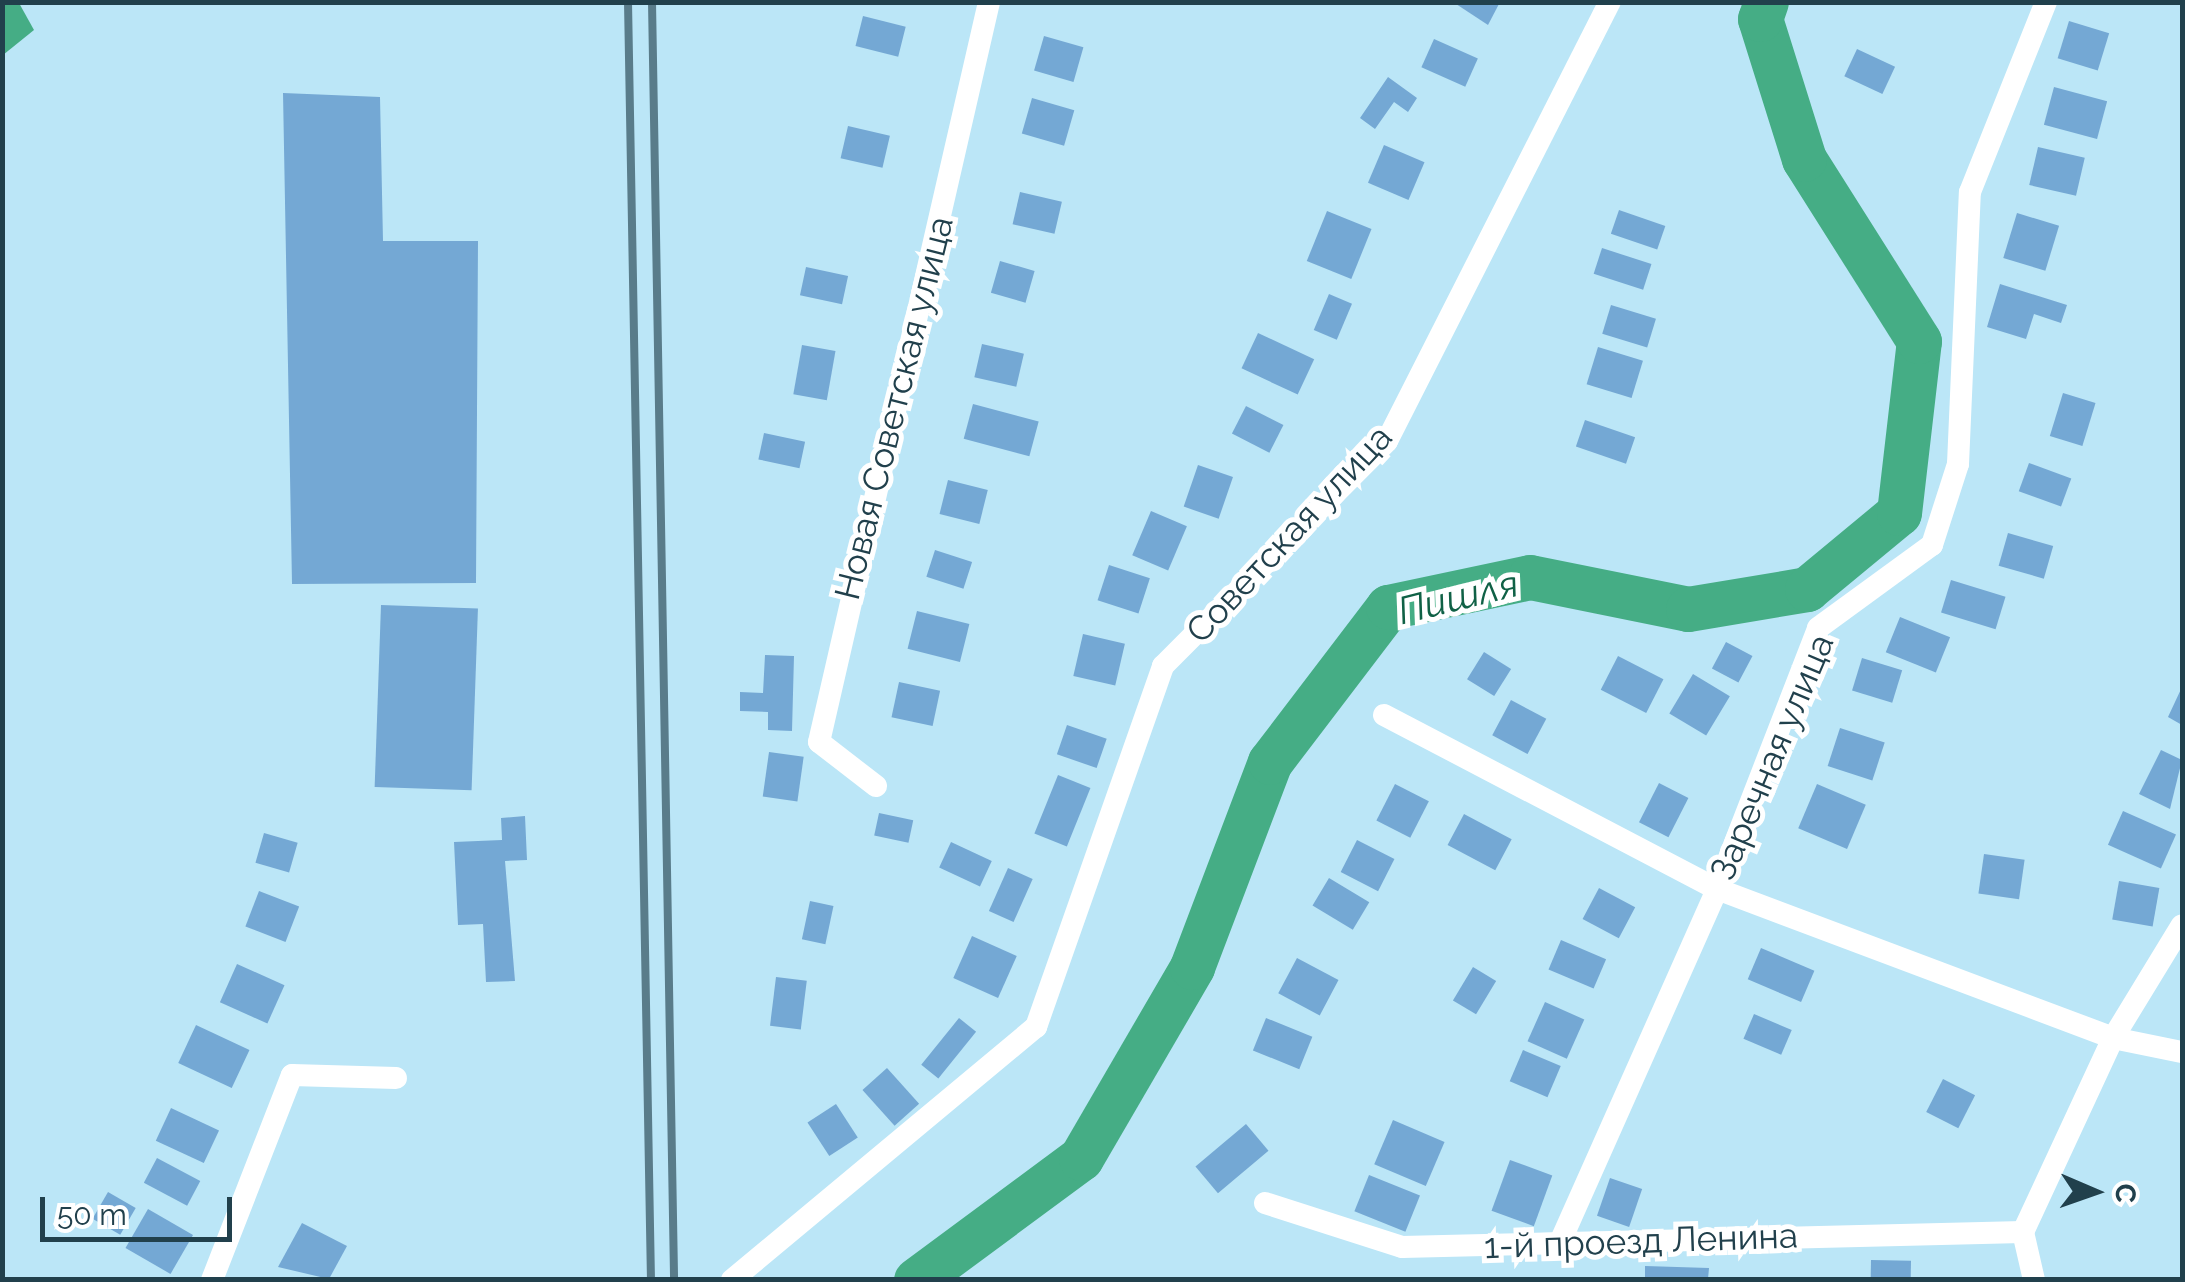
<!DOCTYPE html>
<html>
<head>
<meta charset="utf-8">
<style>
	body { margin:0 }
	#map { position:relative; width:2185px; height:1282px; overflow:hidden; background:#bbe6f7; font-family:Raleway,sans-serif }
	div>[style] { position:absolute }
	[style*='--x'] { left:calc(var(--x)*1px); top:calc(var(--y)*1px); width:calc(var(--w)*1px); rotate:calc(var(--a)*1deg) }
	.water>* { inset:0; background:#45ad85 }
	.river>* { height:45px; margin:-22.5px; padding:0 22.5px; transform-origin:22.5px; border-radius:22.5px; background:#45ad85 }
	.building>* { inset:0; background:#74a8d4; transform-origin:0 0 }
	.street>* { height:22px; margin:-11px; padding:0 11px; transform-origin:11px; border-radius:11px; background:#fff }
	.rail>* { height:8px; margin:-4px; padding:0 4px; transform-origin:4px; border-radius:4px; background:#597c8a }
	span { translate:-50% -50%; white-space:nowrap; text-align:center; line-height:1.15; -webkit-text-stroke:10px #fff; paint-order:stroke }
	.street-label { font-size:35px; color:#21404c }
	.water-label { font-size:38px; color:#106146; font-style:italic }
	.frame { position:absolute; inset:0; border:5px solid #21404c; pointer-events:none }
	.north { position:absolute; left:2045px; top:1142px; width:100px; height:100px; -webkit-text-stroke:8px #fff; paint-order:stroke; rotate:92deg; font-size:28px; font-weight:700; line-height:40px; text-align:center; color:#21404c }
	.north::after { content:''; display:block; margin:auto; width:35px; height:45px; background:#21404c; clip-path:polygon(50% 0,100% 100%,50% 72%,0 100%) }
	.scale { position:absolute; left:40px; top:1197px; width:192px; height:45px; box-sizing:border-box; border:5px solid #21404c; border-top:0; padding-left:12px; font-size:30px; line-height:35px; white-space:nowrap; color:#21404c; -webkit-text-stroke:8px #fff; paint-order:stroke }
</style>
</head>
<body>
<div id="map">
	<div class="water">
		<i style="clip-path:polygon(3px 2px,19px 3px,34px 30px,3px 55px)"></i>
	</div>
	<div class="river">
		<i style="--x:916;--y:1280;--w:205;--a:-36.5"></i>
		<i style="--x:1081;--y:1158;--w:221;--a:-59.8"></i>
		<i style="--x:1192;--y:967;--w:219;--a:-69.2"></i>
		<i style="--x:1270;--y:762;--w:195;--a:-52.7"></i>
		<i style="--x:1388;--y:607;--w:145;--a:-11.9"></i>
		<i style="--x:1530;--y:577;--w:161;--a:11.4"></i>
		<i style="--x:1688;--y:609;--w:121;--a:-9.5"></i>
		<i style="--x:1807;--y:589;--w:119;--a:-39.6"></i>
		<i style="--x:1899;--y:513;--w:173;--a:-83.4"></i>
		<i style="--x:1919;--y:341;--w:215;--a:-122.3"></i>
		<i style="--x:1804;--y:159;--w:147;--a:-107.4"></i>
		<i style="--x:1760;--y:19;--w:18;--a:-71"></i>
	</div>
	<div class="building">
		<i style="clip-path:polygon(1453px 2px,1500px 2px,1488px 25px)"></i>
		<i style="left:863px;top:16px;width:44px;height:31px;rotate:14deg"></i>
		<i style="left:2069px;top:21px;width:42px;height:39px;rotate:17deg"></i>
		<i style="left:1044px;top:36px;width:41px;height:36px;rotate:16deg"></i>
		<i style="left:1434px;top:39px;width:48px;height:31px;rotate:24deg"></i>
		<i style="left:1857px;top:49px;width:42px;height:30px;rotate:25deg"></i>
		<i style="clip-path:polygon(1388px 77px,1417px 98px,1408px 112px,1394px 102px,1375px 129px,1360px 118px)"></i>
		<i style="left:2054px;top:87px;width:55px;height:39px;rotate:15deg"></i>
		<i style="clip-path:polygon(283px 93px,380px 97px,383px 241px,478px 241px,476px 583px,292px 584px)"></i>
		<i style="left:1032px;top:98px;width:44px;height:37px;rotate:16deg"></i>
		<i style="left:848px;top:126px;width:43px;height:33px;rotate:13deg"></i>
		<i style="left:1384px;top:145px;width:44px;height:41px;rotate:23deg"></i>
		<i style="left:2038px;top:147px;width:48px;height:39px;rotate:13deg"></i>
		<i style="left:1020px;top:192px;width:43px;height:33px;rotate:13deg"></i>
		<i style="left:1619px;top:210px;width:49px;height:25px;rotate:19deg"></i>
		<i style="left:1327px;top:211px;width:48px;height:54px;rotate:22deg"></i>
		<i style="left:2017px;top:213px;width:44px;height:47px;rotate:17deg"></i>
		<i style="left:1602px;top:248px;width:52px;height:27px;rotate:18deg"></i>
		<i style="left:1000px;top:261px;width:36px;height:33px;rotate:16deg"></i>
		<i style="left:806px;top:267px;width:43px;height:29px;rotate:12deg"></i>
		<i style="clip-path:polygon(2000px 284px,2067px 305px,2061px 323px,2034px 314px,2026px 339px,1987px 327px)"></i>
		<i style="left:1329px;top:294px;width:25px;height:39px;rotate:23deg"></i>
		<i style="left:1611px;top:305px;width:47px;height:30px;rotate:17deg"></i>
		<i style="left:1258px;top:333px;width:62px;height:39px;rotate:25deg"></i>
		<i style="left:982px;top:344px;width:43px;height:34px;rotate:13deg"></i>
		<i style="left:802px;top:345px;width:34px;height:50px;rotate:10deg"></i>
		<i style="left:1598px;top:347px;width:47px;height:39px;rotate:17deg"></i>
		<i style="left:2063px;top:393px;width:34px;height:45px;rotate:17deg"></i>
		<i style="left:973px;top:404px;width:68px;height:36px;rotate:15deg"></i>
		<i style="left:1246px;top:406px;width:42px;height:31px;rotate:27deg"></i>
		<i style="left:1585px;top:420px;width:53px;height:28px;rotate:19deg"></i>
		<i style="left:764px;top:433px;width:42px;height:27px;rotate:12deg"></i>
		<i style="left:2029px;top:463px;width:45px;height:30px;rotate:20deg"></i>
		<i style="left:1198px;top:465px;width:37px;height:44px;rotate:19deg"></i>
		<i style="left:948px;top:480px;width:41px;height:35px;rotate:14deg"></i>
		<i style="left:1151px;top:511px;width:39px;height:48px;rotate:23deg"></i>
		<i style="left:2008px;top:533px;width:47px;height:34px;rotate:16deg"></i>
		<i style="left:935px;top:550px;width:39px;height:28px;rotate:18deg"></i>
		<i style="left:1109px;top:565px;width:43px;height:37px;rotate:18deg"></i>
		<i style="left:1951px;top:580px;width:57px;height:34px;rotate:17deg"></i>
		<i style="left:381px;top:605px;width:97px;height:182px;rotate:2deg"></i>
		<i style="left:917px;top:611px;width:54px;height:39px;rotate:14deg"></i>
		<i style="left:1900px;top:617px;width:54px;height:38px;rotate:22deg"></i>
		<i style="left:1083px;top:634px;width:43px;height:43px;rotate:13deg"></i>
		<i style="left:1726px;top:642px;width:30px;height:30px;rotate:28deg"></i>
		<i style="left:1484px;top:652px;width:32px;height:32px;rotate:32deg"></i>
		<i style="clip-path:polygon(765px 655px,794px 656px,792px 731px,768px 730px,768px 712px,740px 711px,740px 692px,763px 693px)"></i>
		<i style="left:1618px;top:656px;width:51px;height:38px;rotate:27deg"></i>
		<i style="left:1862px;top:658px;width:42px;height:34px;rotate:17deg"></i>
		<i style="left:1693px;top:674px;width:43px;height:46px;rotate:31deg"></i>
		<i style="left:899px;top:682px;width:42px;height:36px;rotate:12deg"></i>
		<i style="clip-path:polygon(2182px 687px,2182px 725px,2168px 717px)"></i>
		<i style="left:1511px;top:700px;width:40px;height:40px;rotate:28deg"></i>
		<i style="left:1067px;top:725px;width:42px;height:31px;rotate:19deg"></i>
		<i style="left:1840px;top:728px;width:47px;height:40px;rotate:18deg"></i>
		<i style="clip-path:polygon(2161px 750px,2182px 760px,2170px 809px,2139px 794px)"></i>
		<i style="left:769px;top:752px;width:35px;height:45px;rotate:8deg"></i>
		<i style="left:1058px;top:775px;width:35px;height:63px;rotate:22deg"></i>
		<i style="left:1659px;top:783px;width:33px;height:44px;rotate:27deg"></i>
		<i style="left:1395px;top:784px;width:38px;height:41px;rotate:27deg"></i>
		<i style="left:1817px;top:784px;width:53px;height:48px;rotate:23deg"></i>
		<i style="left:2123px;top:811px;width:58px;height:37px;rotate:24deg"></i>
		<i style="left:879px;top:813px;width:35px;height:23px;rotate:12deg"></i>
		<i style="left:1464px;top:814px;width:54px;height:35px;rotate:28deg"></i>
		<i style="clip-path:polygon(525px 816px,527px 860px,505px 861px,515px 981px,486px 982px,483px 924px,458px 925px,454px 842px,502px 840px,501px 818px)"></i>
		<i style="left:264px;top:833px;width:35px;height:31px;rotate:16deg"></i>
		<i style="left:1357px;top:840px;width:42px;height:36px;rotate:27deg"></i>
		<i style="left:951px;top:842px;width:45px;height:28px;rotate:25deg"></i>
		<i style="left:1984px;top:854px;width:41px;height:40px;rotate:8deg"></i>
		<i style="left:1008px;top:868px;width:27px;height:47px;rotate:24deg"></i>
		<i style="left:1329px;top:878px;width:47px;height:32px;rotate:31deg"></i>
		<i style="left:2119px;top:881px;width:41px;height:39px;rotate:10deg"></i>
		<i style="left:1599px;top:888px;width:41px;height:35px;rotate:28deg"></i>
		<i style="left:259px;top:891px;width:43px;height:38px;rotate:21deg"></i>
		<i style="left:810px;top:901px;width:24px;height:39px;rotate:12deg"></i>
		<i style="left:972px;top:936px;width:49px;height:46px;rotate:24deg"></i>
		<i style="left:1561px;top:940px;width:49px;height:32px;rotate:23deg"></i>
		<i style="left:1761px;top:948px;width:58px;height:34px;rotate:23deg"></i>
		<i style="left:1297px;top:958px;width:47px;height:40px;rotate:28deg"></i>
		<i style="left:237px;top:964px;width:52px;height:42px;rotate:24deg"></i>
		<i style="left:1473px;top:967px;width:27px;height:39px;rotate:31deg"></i>
		<i style="left:776px;top:977px;width:31px;height:49px;rotate:7deg"></i>
		<i style="left:1545px;top:1002px;width:43px;height:43px;rotate:24deg"></i>
		<i style="left:1754px;top:1014px;width:41px;height:27px;rotate:23deg"></i>
		<i style="left:959px;top:1018px;width:22px;height:60px;rotate:39deg"></i>
		<i style="left:1266px;top:1018px;width:50px;height:35px;rotate:22deg"></i>
		<i style="left:196px;top:1025px;width:59px;height:42px;rotate:25deg"></i>
		<i style="left:1523px;top:1050px;width:41px;height:34px;rotate:23deg"></i>
		<i style="left:887px;top:1068px;width:48px;height:33px;rotate:48deg"></i>
		<i style="left:1943px;top:1079px;width:36px;height:37px;rotate:27deg"></i>
		<i style="left:836px;top:1104px;width:40px;height:34px;rotate:57deg"></i>
		<i style="left:171px;top:1108px;width:53px;height:36px;rotate:25deg"></i>
		<i style="left:1393px;top:1120px;width:56px;height:48px;rotate:23deg"></i>
		<i style="left:1246px;top:1124px;width:35px;height:66px;rotate:50deg"></i>
		<i style="left:157px;top:1158px;width:49px;height:28px;rotate:28deg"></i>
		<i style="left:1510px;top:1160px;width:45px;height:54px;rotate:20deg"></i>
		<i style="left:1369px;top:1175px;width:55px;height:39px;rotate:22deg"></i>
		<i style="left:1610px;top:1178px;width:34px;height:40px;rotate:19deg"></i>
		<i style="left:108px;top:1192px;width:32px;height:31px;rotate:30deg"></i>
		<i style="left:148px;top:1209px;width:52px;height:45px;rotate:30deg"></i>
		<i style="clip-path:polygon(302px 1223px,347px 1246px,329px 1279px,278px 1267px)"></i>
		<i style="left:1871px;top:1260px;width:40px;height:19px;rotate:1deg"></i>
		<i style="clip-path:polygon(1645px 1266px,1709px 1268px,1708px 1279px,1645px 1279px)"></i>
	</div>
	<div class="street">
		<i style="--x:1384;--y:715;--w:376;--a:27.6"></i>
		<i style="--x:1717;--y:889;--w:423;--a:20.6"></i>
		<i style="--x:2113;--y:1038;--w:70;--a:11.5"></i>
		<i style="--x:876;--y:786;--w:72;--a:-142.3"></i>
		<i style="--x:819;--y:742;--w:759;--a:-77.06"></i>
		<i style="--x:1265;--y:1203;--w:144;--a:17.8"></i>
		<i style="--x:1402;--y:1247;--w:621;--a:-1.38"></i>
		<i style="--x:1557;--y:1249;--w:394;--a:-66"></i>
		<i style="--x:1717;--y:889;--w:280;--a:-68.8"></i>
		<i style="--x:1818;--y:628;--w:141;--a:-36.1"></i>
		<i style="--x:1932;--y:545;--w:85;--a:-72.2"></i>
		<i style="--x:1958;--y:464;--w:272;--a:-87.5"></i>
		<i style="--x:1970;--y:192;--w:205;--a:-68.2"></i>
		<i style="--x:212;--y:1280;--w:220;--a:-68.7"></i>
		<i style="--x:292;--y:1075;--w:104;--a:1.7"></i>
		<i style="--x:732;--y:1280;--w:396;--a:-39.8"></i>
		<i style="--x:1036;--y:1027;--w:383;--a:-70.6"></i>
		<i style="--x:1163;--y:666;--w:317;--a:-45.1"></i>
		<i style="--x:1387;--y:441;--w:492;--a:-63.1"></i>
		<i style="--x:2034;--y:1280;--w:49;--a:-102.9"></i>
		<i style="--x:2023;--y:1232;--w:214;--a:-65.1"></i>
		<i style="--x:2113;--y:1038;--w:132;--a:-58.6"></i>
	</div>
	<div class="rail">
		<i style="--x:628;--y:2;--w:1278;--a:88.97"></i>
		<i style="--x:652;--y:2;--w:1278;--a:89.01"></i>
	</div>
	<div class="street-label">
		<span style="left:894px;top:408px;rotate:-76deg">Новая Советская улица</span>
		<span style="left:1289px;top:534px;rotate:-47deg">Советская улица</span>
		<span style="left:1772px;top:757px;rotate:-67deg">Заречная улица</span>
		<span style="left:1641px;top:1241px;rotate:-2deg">1-й проезд Ленина</span>
	</div>
	<div class="water-label">
		<span style="left:1458px;top:597px;rotate:-14deg">Пишля</span>
	</div>
	<div class="frame"></div>
	<div class="north">С</div>
	<div class="scale">50 m</div>
</div>
</body>
</html>
